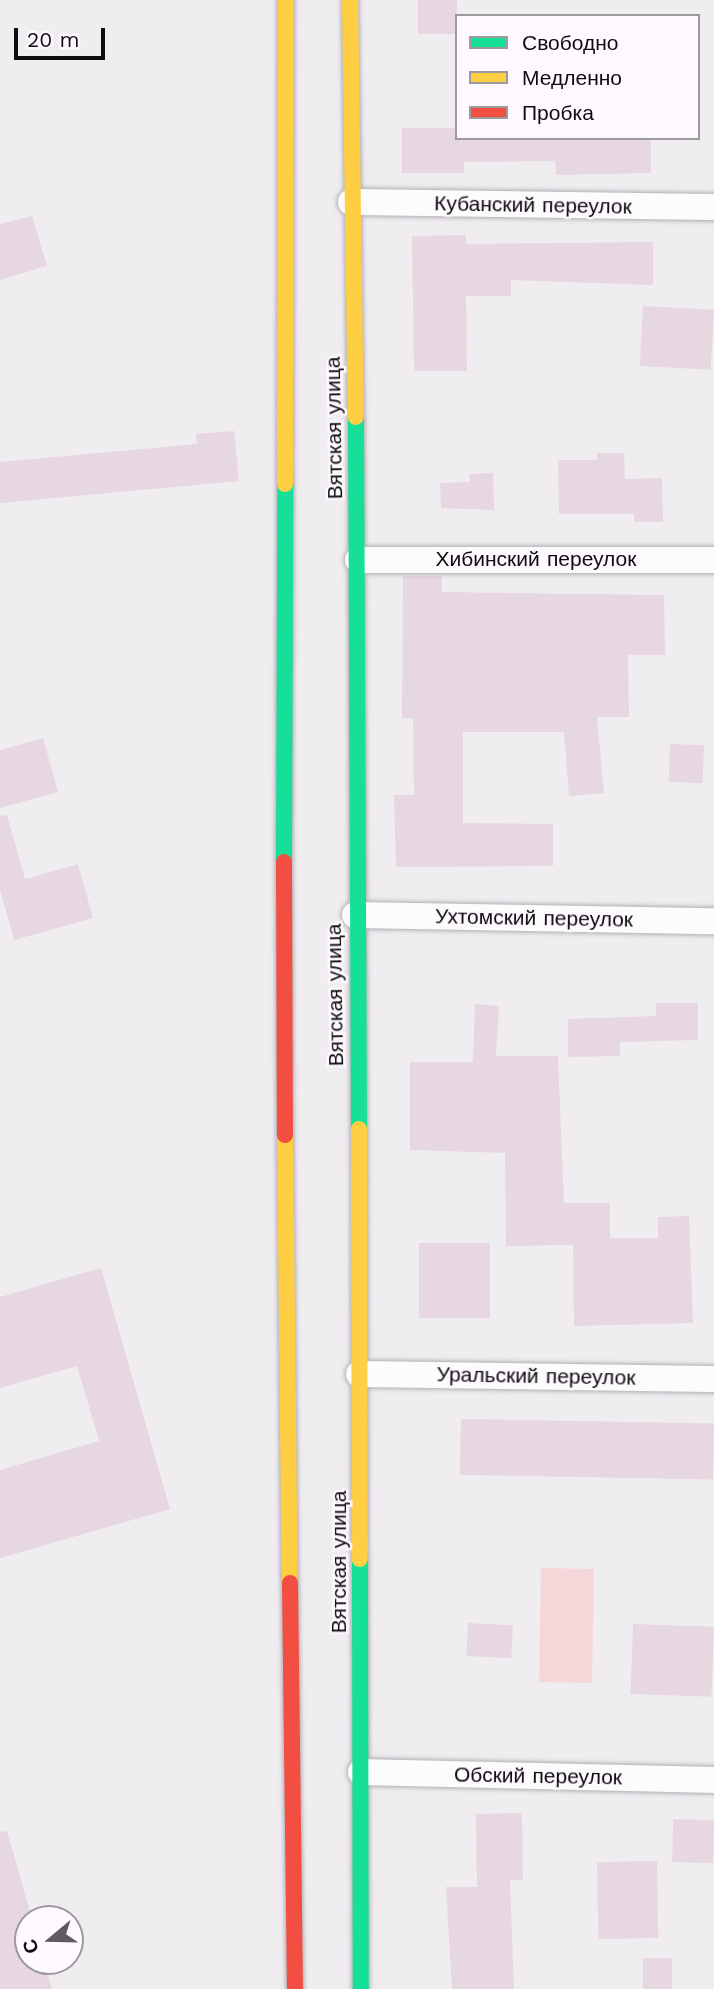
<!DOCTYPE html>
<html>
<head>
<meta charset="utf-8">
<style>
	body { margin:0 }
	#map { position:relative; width:714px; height:1989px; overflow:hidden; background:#f0edf1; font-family:"Work Sans",sans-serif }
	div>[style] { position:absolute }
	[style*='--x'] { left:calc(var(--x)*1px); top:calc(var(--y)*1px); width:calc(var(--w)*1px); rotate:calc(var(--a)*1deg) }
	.green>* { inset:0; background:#f5d6d9; transform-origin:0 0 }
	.building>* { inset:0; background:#e6d7e0; transform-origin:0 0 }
	.roads { filter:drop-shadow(0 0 2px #b3b0b4) drop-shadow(0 0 2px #b3b0b4) }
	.street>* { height:26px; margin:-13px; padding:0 13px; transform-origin:13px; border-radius:13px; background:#fdfcfd }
	.fast>* { height:16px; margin:-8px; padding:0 8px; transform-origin:8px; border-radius:8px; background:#16e098 }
	.slow>* { height:16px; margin:-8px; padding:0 8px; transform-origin:8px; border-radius:8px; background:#ffcf43 }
	.jam>* { height:16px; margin:-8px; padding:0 8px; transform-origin:8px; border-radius:8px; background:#f24e42 }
	span { translate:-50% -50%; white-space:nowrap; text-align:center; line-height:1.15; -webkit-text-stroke:5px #fdf9fe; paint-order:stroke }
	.street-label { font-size:21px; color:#0e0c0f }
	.legend { position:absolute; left:455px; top:14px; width:245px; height:126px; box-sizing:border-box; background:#fdf9fe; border:2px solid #9d9a9e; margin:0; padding:9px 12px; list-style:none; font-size:21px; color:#0e0c0f }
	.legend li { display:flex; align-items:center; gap:14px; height:35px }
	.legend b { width:35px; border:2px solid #9d9a9e }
	.north { position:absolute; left:14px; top:1905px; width:70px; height:70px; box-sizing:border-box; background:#fdf9fe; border:2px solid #9d9a9e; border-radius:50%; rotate:251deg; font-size:19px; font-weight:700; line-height:28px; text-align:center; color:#0e0c0f }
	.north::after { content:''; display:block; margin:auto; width:24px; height:32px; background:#5d5b5e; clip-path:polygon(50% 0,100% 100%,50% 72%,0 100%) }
	.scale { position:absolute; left:14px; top:28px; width:91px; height:32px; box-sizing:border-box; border:4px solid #0e0c0f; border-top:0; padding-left:9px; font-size:21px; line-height:24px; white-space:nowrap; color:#0e0c0f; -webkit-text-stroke:5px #fdf9fe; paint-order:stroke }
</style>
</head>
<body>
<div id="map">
	<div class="green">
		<i style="left:541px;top:1568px;width:53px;height:114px;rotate:1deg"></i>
	</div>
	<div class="building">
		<i style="left:418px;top:0;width:39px;height:34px"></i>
		<i style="clip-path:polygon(402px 128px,457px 128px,457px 138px,651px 138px,651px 173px,556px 175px,555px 161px,464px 162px,464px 173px,402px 173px)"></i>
		<i style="clip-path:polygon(32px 216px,47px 266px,0 280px,0 224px)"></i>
		<i style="clip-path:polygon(466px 235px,466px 244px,653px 242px,653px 285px,511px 280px,511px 296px,466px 296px,467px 371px,414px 371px,412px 236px)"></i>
		<i style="left:643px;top:306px;width:71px;height:60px;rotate:3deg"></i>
		<i style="clip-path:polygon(234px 431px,239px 481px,0 503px,0 462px,197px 444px,196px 434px)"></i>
		<i style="clip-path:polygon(597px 453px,624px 453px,625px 479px,662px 478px,663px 522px,634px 522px,634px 514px,559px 514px,558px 460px,597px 460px)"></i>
		<i style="clip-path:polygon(493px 473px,494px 510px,441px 508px,440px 483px,470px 482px,469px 474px)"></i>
		<i style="clip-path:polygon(403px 576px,442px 576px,442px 592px,664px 595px,665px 655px,628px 655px,629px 717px,597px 717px,604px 793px,569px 796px,564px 732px,463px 732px,463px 823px,553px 824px,553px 866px,396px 867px,394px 795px,414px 795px,413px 718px,402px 718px)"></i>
		<i style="clip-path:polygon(43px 738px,58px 792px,0 808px,0 750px)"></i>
		<i style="left:670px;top:744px;width:34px;height:38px;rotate:2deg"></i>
		<i style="clip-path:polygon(7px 815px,25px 879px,78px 864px,93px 918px,14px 940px,0 890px,0 816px)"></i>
		<i style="clip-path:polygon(656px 1003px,698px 1003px,698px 1040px,620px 1042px,620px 1056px,568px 1057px,568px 1019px,656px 1016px)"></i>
		<i style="clip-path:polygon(475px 1004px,499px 1006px,496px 1056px,558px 1056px,564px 1203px,610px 1203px,610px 1238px,658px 1238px,658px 1217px,689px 1216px,693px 1323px,574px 1326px,573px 1245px,506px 1246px,505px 1153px,410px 1150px,410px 1062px,473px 1062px)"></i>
		<i style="left:419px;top:1243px;width:71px;height:75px"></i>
		<i style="clip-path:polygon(101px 1268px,170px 1509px,0 1558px,0 1470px,99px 1441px,77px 1366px,0 1388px,0 1297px)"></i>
		<i style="left:461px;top:1419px;width:253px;height:56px;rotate:1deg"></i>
		<i style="left:468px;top:1623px;width:45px;height:33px;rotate:3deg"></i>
		<i style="left:633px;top:1624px;width:81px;height:70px;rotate:2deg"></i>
		<i style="clip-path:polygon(522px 1813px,523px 1880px,510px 1880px,514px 1989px,452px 1989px,446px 1887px,477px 1887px,476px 1814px)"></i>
		<i style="left:714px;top:1820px;width:43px;height:41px;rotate:91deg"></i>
		<i style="clip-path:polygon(7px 1831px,32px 1919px,28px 1961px,44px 1961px,52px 1989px,0 1989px,0 1832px)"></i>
		<i style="left:657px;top:1861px;width:77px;height:60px;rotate:89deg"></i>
		<i style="left:672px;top:1958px;width:31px;height:29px;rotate:90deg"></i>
	</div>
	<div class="roads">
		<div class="street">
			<i style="--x:351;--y:202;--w:363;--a:0.8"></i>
			<i style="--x:358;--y:560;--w:356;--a:0"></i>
			<i style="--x:355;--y:915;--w:359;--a:1"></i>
			<i style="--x:359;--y:1374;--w:355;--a:0.8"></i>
			<i style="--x:361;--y:1772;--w:353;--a:1.3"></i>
		</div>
		<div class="fast">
			<i style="--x:356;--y:417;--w:712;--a:89.76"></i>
			<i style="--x:284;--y:862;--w:378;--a:-89.8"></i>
			<i style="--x:360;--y:1559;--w:430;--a:89.9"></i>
		</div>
		<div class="slow">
			<i style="--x:350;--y:0;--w:417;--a:89.2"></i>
			<i style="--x:285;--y:484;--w:484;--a:-89.9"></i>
			<i style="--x:359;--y:1129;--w:430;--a:89.9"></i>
			<i style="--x:285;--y:1135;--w:448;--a:89.4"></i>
		</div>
		<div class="jam">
			<i style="--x:284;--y:862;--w:273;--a:89.8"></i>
			<i style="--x:290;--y:1583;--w:406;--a:89.3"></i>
		</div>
	</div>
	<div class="street-label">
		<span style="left:533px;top:205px;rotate:1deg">Кубанский переулок</span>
		<span style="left:334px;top:428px;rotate:-91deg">Вятская улица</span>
		<span style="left:536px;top:559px">Хибинский переулок</span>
		<span style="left:534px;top:918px;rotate:1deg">Ухтомский переулок</span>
		<span style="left:335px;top:995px;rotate:-91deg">Вятская улица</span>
		<span style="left:536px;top:1376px;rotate:1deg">Уральский переулок</span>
		<span style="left:339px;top:1562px;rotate:-90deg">Вятская улица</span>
		<span style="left:538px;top:1776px;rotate:1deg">Обский переулок</span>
	</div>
	<ul class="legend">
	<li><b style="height:9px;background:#16e098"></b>Свободно</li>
	<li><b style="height:9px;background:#ffcf43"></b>Медленно</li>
	<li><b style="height:9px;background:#f24e42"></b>Пробка</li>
	</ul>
	<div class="north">С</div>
	<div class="scale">20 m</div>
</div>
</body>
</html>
